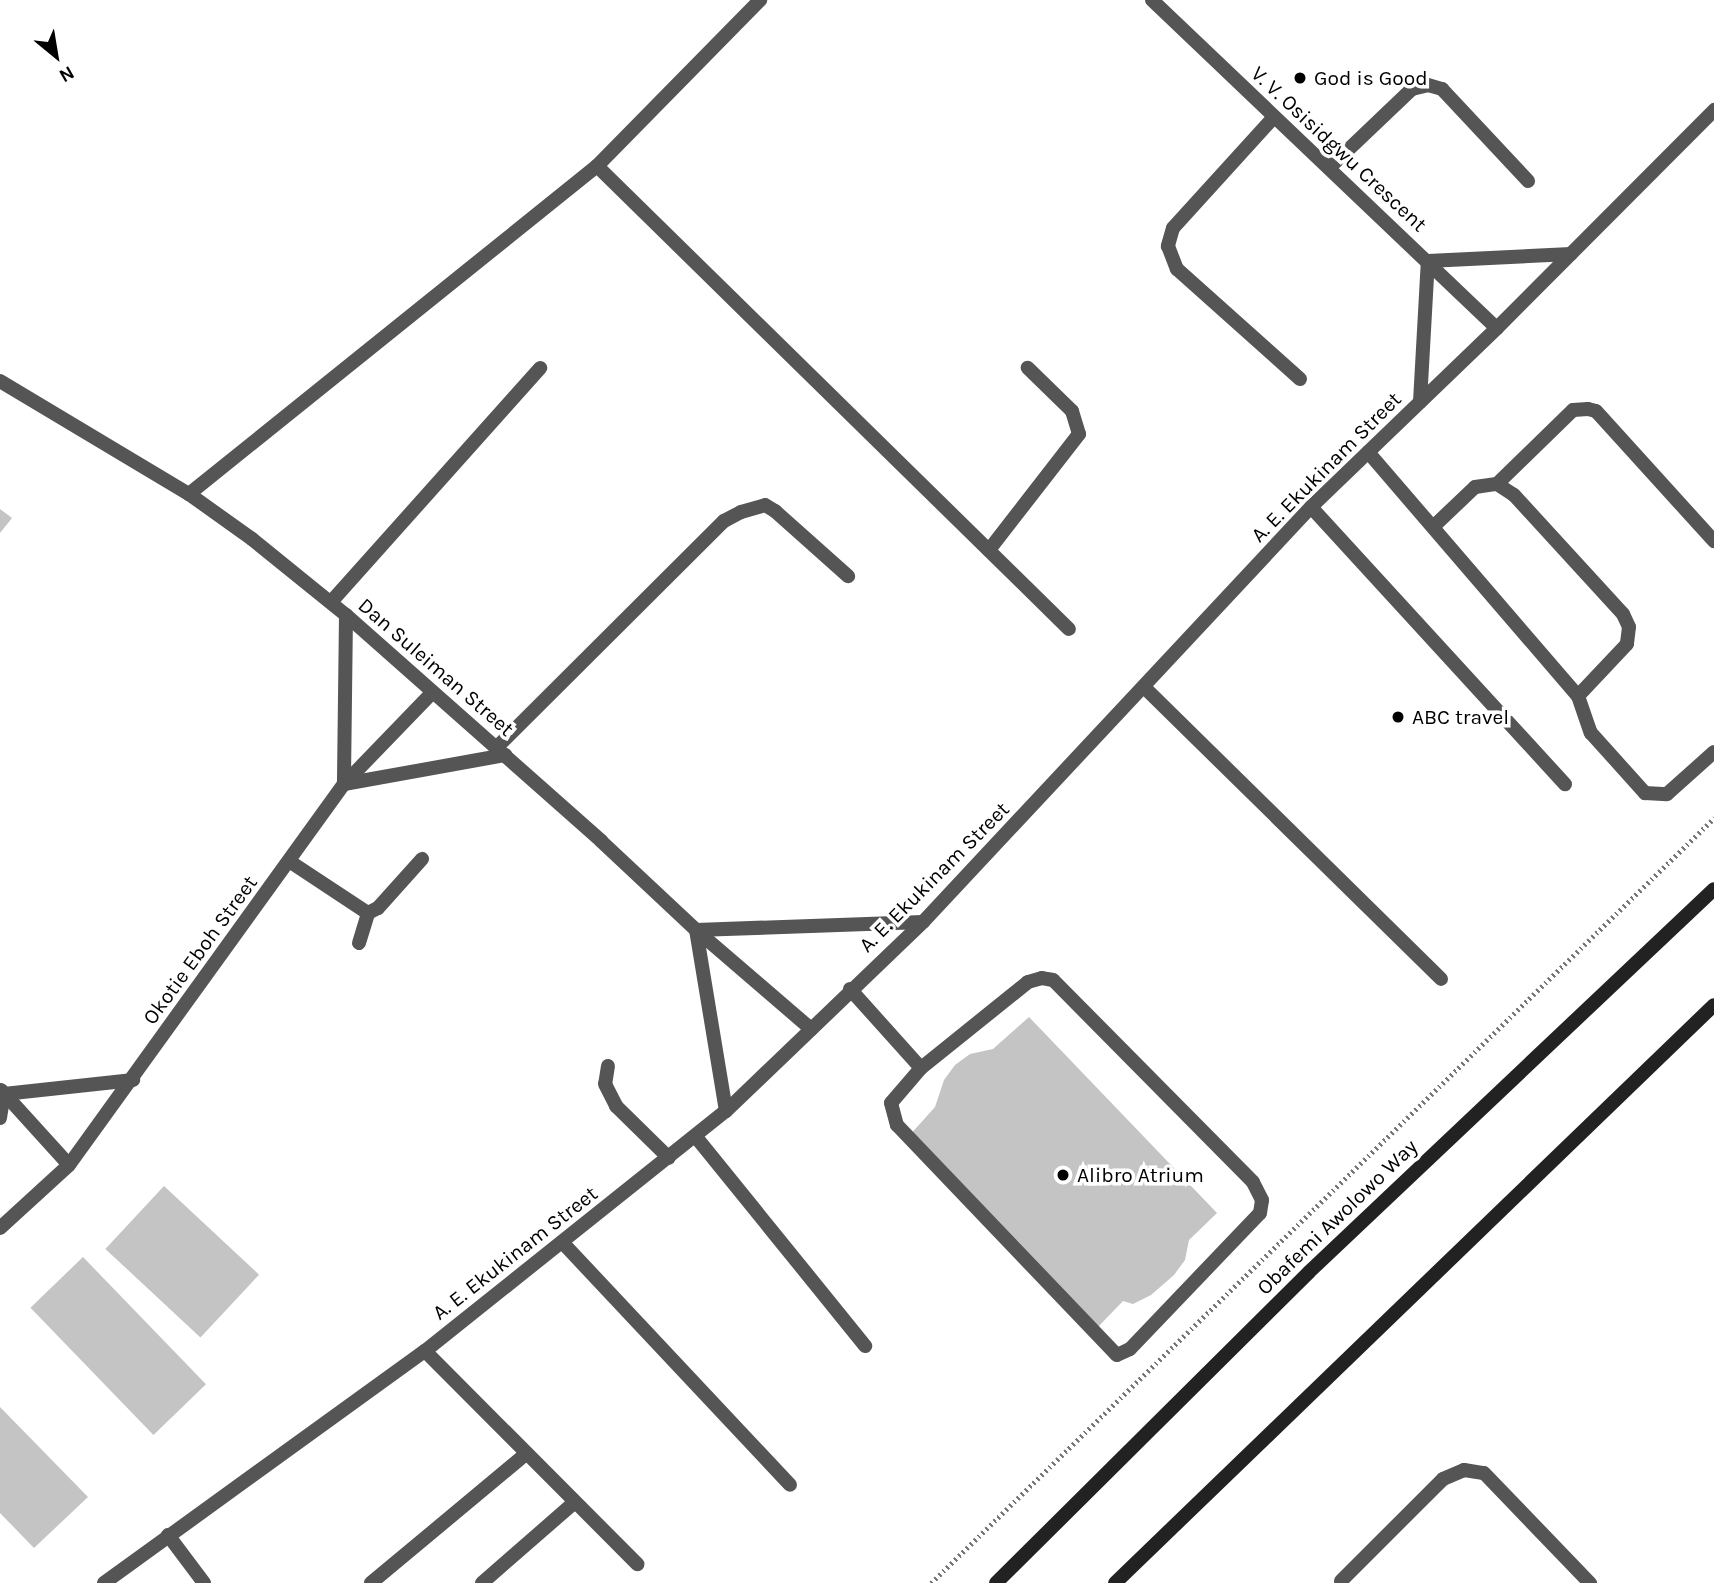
<!DOCTYPE html>
<html>
<head>
<meta charset="utf-8">
<style>
	body { margin:0 }
	#map { position:relative; width:1714px; height:1583px; overflow:hidden; background:#fff; font-family:Karla,sans-serif }
	div>[style] { position:absolute }
	[style*='--x'] { left:calc(var(--x)*1px); top:calc(var(--y)*1px); width:calc(var(--w)*1px); rotate:calc(var(--a)*1deg) }
	.building>* { inset:0; background:#c4c4c4; transform-origin:0 0 }
	.path>* { height:4.5px; margin-top:-2.25px; transform-origin:0; background:repeating-linear-gradient(90deg,#777 0 2px,transparent 0 5.5px) }
	.lane>* { height:14px; margin:-7px; padding:0 7px; transform-origin:7px; border-radius:7px; background:#555 }
	.street>* { height:14px; margin:-7px; padding:0 7px; transform-origin:7px; border-radius:7px; background:#555 }
	.secondary>* { height:14px; margin:-7px; padding:0 7px; transform-origin:7px; border-radius:7px; background:#222 }
	.dots>* { width:19px; height:19px; translate:-50% -50%; box-sizing:border-box; border:4px solid #fff; border-radius:50% }
	span { translate:-50% -50%; white-space:nowrap; text-align:center; line-height:1.15; -webkit-text-stroke:7px #fff; paint-order:stroke }
	.poi-label { font-size:21px; color:#000 }
	.left { translate:0 -50%; text-align:left }
	.street-label { font-size:21px; color:#000 }
	.north { position:absolute; left:21px; top:21px; width:70px; height:70px; -webkit-text-stroke:5px #fff; paint-order:stroke; rotate:150deg; font-size:19px; font-weight:700; line-height:28px; text-align:center; color:#000 }
	.north::after { content:''; display:block; margin:auto; width:24px; height:32px; background:#000; clip-path:polygon(50% 0,100% 100%,50% 72%,0 100%) }
</style>
</head>
<body>
<div id="map">
	<div class="building">
		<i style="clip-path:polygon(0 509px,12px 518px,0 533px)"></i>
		<i style="clip-path:polygon(1029px 1017px,1217px 1213px,1189px 1240px,1185px 1260px,1174px 1275px,1151px 1295px,1133px 1304px,1123px 1301px,1097px 1328px,908px 1137px,935px 1107px,944px 1080px,955px 1065px,970px 1054px,993px 1049px)"></i>
		<i style="left:164px;top:1186px;width:130px;height:86px;rotate:43deg"></i>
		<i style="left:83px;top:1257px;width:177px;height:73px;rotate:46deg"></i>
		<i style="clip-path:polygon(0 1407px,88px 1497px,34px 1548px,0 1513px)"></i>
	</div>
	<div class="path">
		<i style="--x:931;--y:1583;--w:1095;--a:-44.33"></i>
	</div>
	<div class="lane">
		<i style="--x:1274;--y:117;--w:150;--a:132.3"></i>
		<i style="--x:1173;--y:228;--w:19;--a:106"></i>
		<i style="--x:1168;--y:246;--w:25;--a:69"></i>
		<i style="--x:1177;--y:269;--w:165;--a:41.8"></i>
		<i style="--x:597;--y:166;--w:661;--a:44.45"></i>
		<i style="--x:1329;--y:168;--w:115;--a:-43.6"></i>
		<i style="--x:1412;--y:89;--w:16;--a:-14"></i>
		<i style="--x:1428;--y:85;--w:15;--a:16"></i>
		<i style="--x:1442;--y:89;--w:126;--a:46.9"></i>
		<i style="--x:1368;--y:452;--w:322;--a:49.3"></i>
		<i style="--x:1578;--y:696;--w:39;--a:71"></i>
		<i style="--x:1591;--y:733;--w:81;--a:48"></i>
		<i style="--x:1645;--y:793;--w:22;--a:3"></i>
		<i style="--x:1667;--y:794;--w:63;--a:-41.8"></i>
		<i style="--x:1497;--y:484;--w:106;--a:-44.2"></i>
		<i style="--x:1573;--y:410;--w:15;--a:-4"></i>
		<i style="--x:1588;--y:409;--w:8;--a:14"></i>
		<i style="--x:1596;--y:411;--w:176;--a:47.8"></i>
		<i style="--x:189;--y:494;--w:523;--a:-38.8"></i>
		<i style="--x:597;--y:166;--w:233;--a:-45.5"></i>
		<i style="--x:1311;--y:507;--w:376;--a:47.5"></i>
		<i style="--x:1433;--y:527;--w:58;--a:-43.6"></i>
		<i style="--x:1475;--y:487;--w:22;--a:-8"></i>
		<i style="--x:1497;--y:484;--w:20;--a:33"></i>
		<i style="--x:1514;--y:495;--w:161;--a:47.5"></i>
		<i style="--x:1623;--y:614;--w:14;--a:65"></i>
		<i style="--x:1629;--y:627;--w:17;--a:97"></i>
		<i style="--x:1627;--y:644;--w:71;--a:133.3"></i>
		<i style="--x:989;--y:550;--w:147;--a:-52.2"></i>
		<i style="--x:1079;--y:434;--w:24;--a:-107"></i>
		<i style="--x:1072;--y:411;--w:62;--a:-135.7"></i>
		<i style="--x:331;--y:602;--w:314;--a:-48.2"></i>
		<i style="--x:1145;--y:688;--w:415;--a:44.5"></i>
		<i style="--x:496;--y:748;--w:322;--a:-44.9"></i>
		<i style="--x:724;--y:521;--w:19;--a:-28"></i>
		<i style="--x:741;--y:512;--w:25;--a:-16"></i>
		<i style="--x:765;--y:505;--w:12;--a:31"></i>
		<i style="--x:775;--y:511;--w:98;--a:41.7"></i>
		<i style="--x:289;--y:861;--w:95;--a:33.4"></i>
		<i style="--x:368;--y:913;--w:11;--a:-27"></i>
		<i style="--x:378;--y:908;--w:66;--a:-48.1"></i>
		<i style="--x:359;--y:943;--w:31;--a:-73"></i>
		<i style="--x:850;--y:989;--w:106;--a:48.1"></i>
		<i style="--x:921;--y:1068;--w:46;--a:130.6"></i>
		<i style="--x:891;--y:1103;--w:23;--a:75"></i>
		<i style="--x:897;--y:1125;--w:318;--a:46.3"></i>
		<i style="--x:1117;--y:1355;--w:14;--a:-25"></i>
		<i style="--x:1130;--y:1349;--w:188;--a:-46.3"></i>
		<i style="--x:1260;--y:1213;--w:13;--a:-81"></i>
		<i style="--x:1262;--y:1200;--w:20;--a:-117"></i>
		<i style="--x:1253;--y:1182;--w:284;--a:-134.7"></i>
		<i style="--x:1053;--y:980;--w:11;--a:-170"></i>
		<i style="--x:1042;--y:978;--w:15;--a:164"></i>
		<i style="--x:1028;--y:982;--w:137;--a:141.2"></i>
		<i style="--x:608;--y:1066;--w:18;--a:99"></i>
		<i style="--x:605;--y:1084;--w:25;--a:63"></i>
		<i style="--x:616;--y:1106;--w:74;--a:44.5"></i>
		<i style="--x:696;--y:1137;--w:269;--a:51"></i>
		<i style="--x:562;--y:1242;--w:333;--a:46.8"></i>
		<i style="--x:425;--y:1351;--w:301;--a:45.1"></i>
		<i style="--x:168;--y:1535;--w:60;--a:53.1"></i>
		<i style="--x:1341;--y:1581;--w:144;--a:-45"></i>
		<i style="--x:1443;--y:1479;--w:23;--a:-23"></i>
		<i style="--x:1464;--y:1470;--w:20;--a:9"></i>
		<i style="--x:1484;--y:1473;--w:153;--a:46.1"></i>
		<i style="--x:371;--y:1583;--w:202;--a:-39.8"></i>
		<i style="--x:482;--y:1583;--w:123;--a:-41.1"></i>
	</div>
	<div class="street">
		<i style="--x:1152;--y:0;--w:476;--a:43.6"></i>
		<i style="--x:0;--y:381;--w:220;--a:30.9"></i>
		<i style="--x:189;--y:494;--w:77;--a:35.5"></i>
		<i style="--x:252;--y:539;--w:121;--a:39"></i>
		<i style="--x:346;--y:615;--w:341;--a:41.5"></i>
		<i style="--x:601;--y:841;--w:130;--a:43.1"></i>
		<i style="--x:696;--y:930;--w:152;--a:40.7"></i>
		<i style="--x:1420;--y:402;--w:141;--a:-86.8"></i>
		<i style="--x:1428;--y:261;--w:143;--a:-2.8"></i>
		<i style="--x:346;--y:615;--w:169;--a:90.7"></i>
		<i style="--x:344;--y:784;--w:164;--a:-10.2"></i>
		<i style="--x:1;--y:1090;--w:101;--a:47.8"></i>
		<i style="--x:726;--y:1111;--w:183;--a:-99.4"></i>
		<i style="--x:696;--y:930;--w:227;--a:-2"></i>
		<i style="--x:0;--y:1118;--w:24;--a:-81"></i>
		<i style="--x:4;--y:1094;--w:130;--a:-6.2"></i>
		<i style="--x:0;--y:1228;--w:93;--a:-42.4"></i>
		<i style="--x:69;--y:1165;--w:470;--a:-54.2"></i>
		<i style="--x:344;--y:784;--w:127;--a:-46"></i>
		<i style="--x:104;--y:1583;--w:396;--a:-35.9"></i>
		<i style="--x:425;--y:1351;--w:385;--a:-38.6"></i>
		<i style="--x:726;--y:1111;--w:273;--a:-43.8"></i>
		<i style="--x:923;--y:922;--w:568;--a:-46.93"></i>
		<i style="--x:1311;--y:507;--w:258;--a:-43.9"></i>
		<i style="--x:1497;--y:328;--w:308;--a:-45.1"></i>
	</div>
	<div class="secondary">
		<i style="--x:996;--y:1583;--w:441;--a:-44.8"></i>
		<i style="--x:1309;--y:1272;--w:557;--a:-43.4"></i>
		<i style="--x:1115;--y:1583;--w:832;--a:-43.98"></i>
	</div>
	<div class="dots">
		<i style="left:1300px;top:78px;background:#000"></i>
		<i style="left:1398px;top:717px;background:#000"></i>
		<i style="left:1063px;top:1175px;background:#000"></i>
	</div>
	<div class="poi-label">
		<span class="left" style="left:1314px;top:78px">God is Good</span>
		<span class="left" style="left:1412px;top:717px">ABC travel</span>
		<span class="left" style="left:1077px;top:1175px">Alibro Atrium</span>
	</div>
	<div class="street-label">
		<span style="left:1339px;top:149px;rotate:43deg">V. V. Osisidgwu Crescent</span>
		<span style="left:1326px;top:467px;rotate:-45deg">A. E. Ekukinam Street</span>
		<span style="left:436px;top:667px;rotate:41deg">Dan Suleiman Street</span>
		<span style="left:934px;top:877px;rotate:-45deg">A. E. Ekukinam Street</span>
		<span style="left:200px;top:950px;rotate:-54deg">Okotie Eboh Street</span>
		<span style="left:1337px;top:1217px;rotate:-44deg">Obafemi Awolowo Way</span>
		<span style="left:515px;top:1253px;rotate:-38deg">A. E. Ekukinam Street</span>
	</div>
	<div class="north">N</div>
</div>
</body>
</html>
